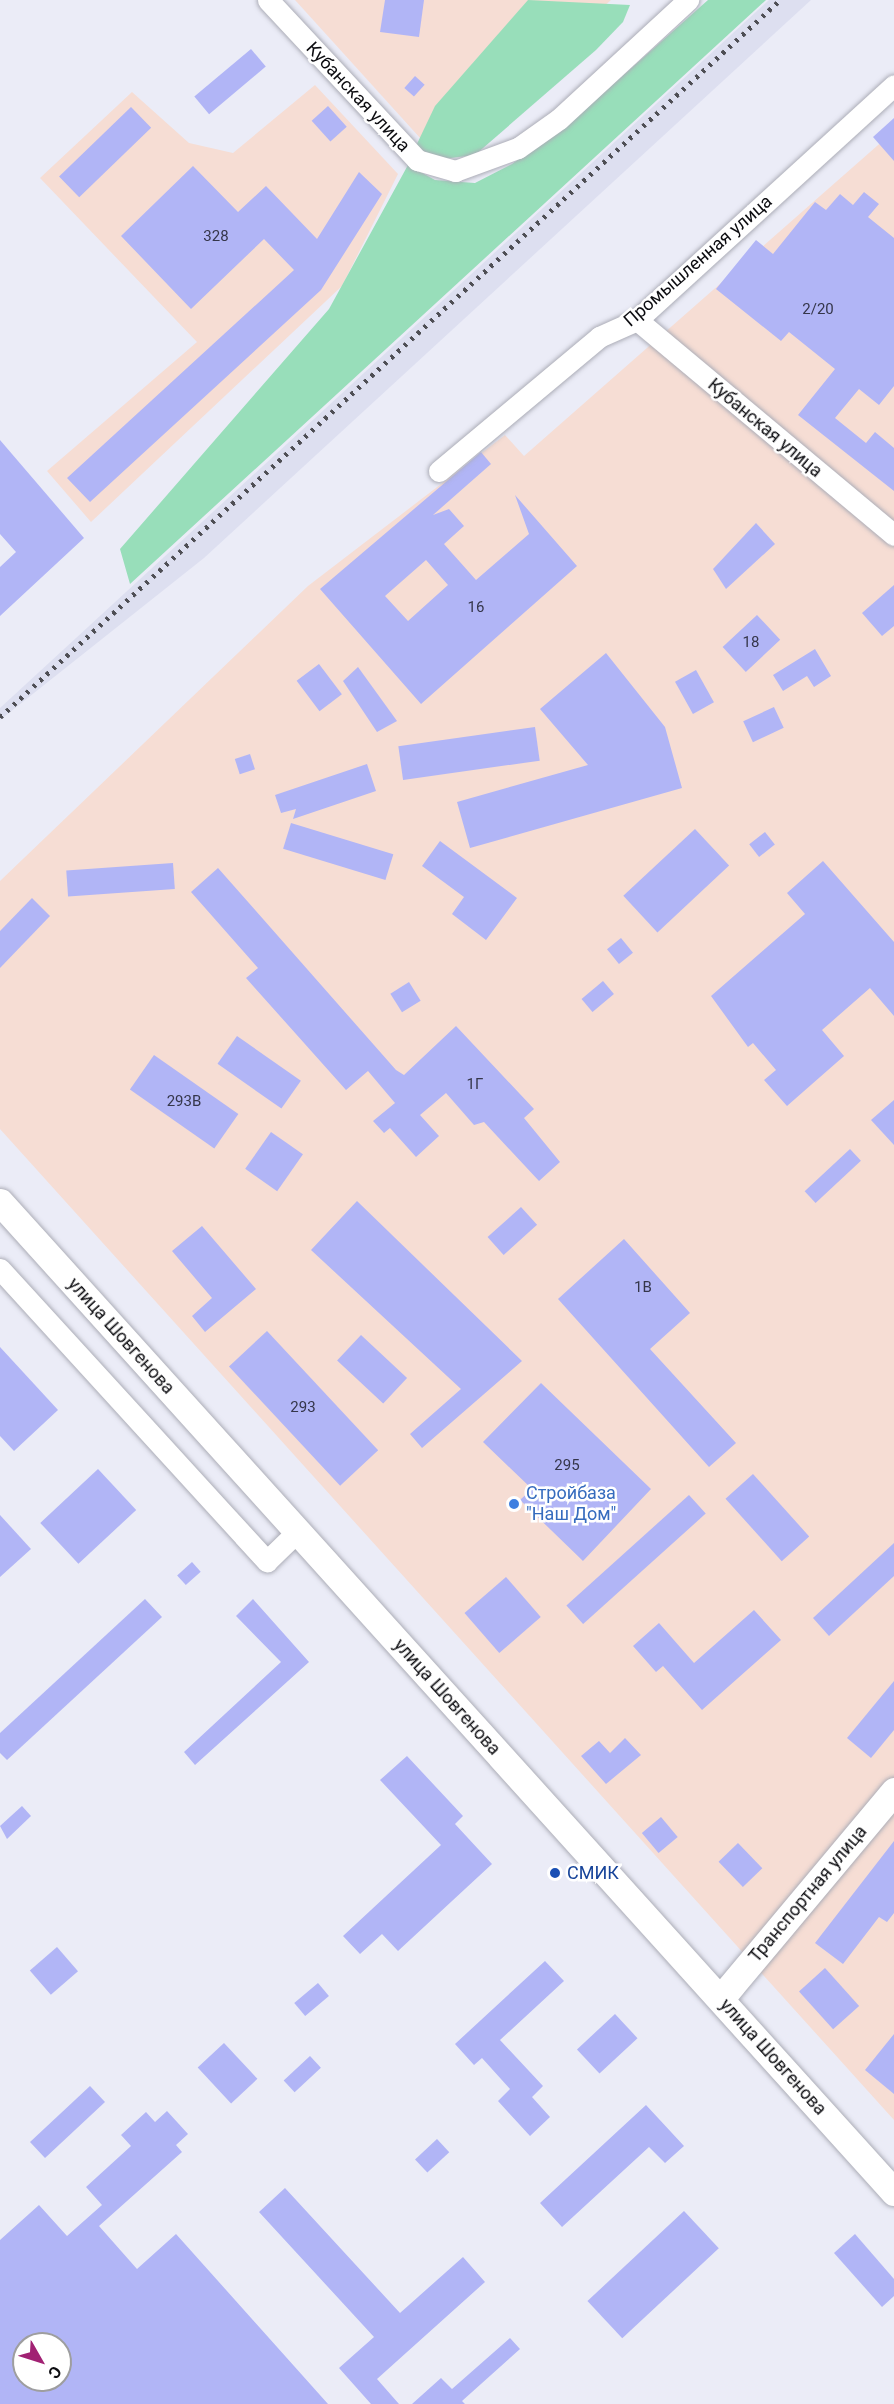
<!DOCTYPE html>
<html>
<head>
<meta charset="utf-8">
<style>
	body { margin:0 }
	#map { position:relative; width:894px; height:2404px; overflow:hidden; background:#ebecf7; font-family:Roboto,sans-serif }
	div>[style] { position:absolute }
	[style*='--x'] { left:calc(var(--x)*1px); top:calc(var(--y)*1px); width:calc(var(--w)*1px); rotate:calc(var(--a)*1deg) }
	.industrial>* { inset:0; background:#f6ddd4 }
	.built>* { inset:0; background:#dddff0 }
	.green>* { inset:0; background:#98deba }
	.building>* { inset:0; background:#b1b5f6; transform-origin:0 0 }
	.roads { filter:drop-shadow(0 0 2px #acadb7) drop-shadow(0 0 2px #acadb7) }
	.minor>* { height:21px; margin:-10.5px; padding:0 10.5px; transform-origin:10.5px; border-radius:10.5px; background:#fff }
	.tertiary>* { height:27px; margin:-13.5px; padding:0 13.5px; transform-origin:13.5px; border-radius:13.5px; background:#fff }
	.rail>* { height:4.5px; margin-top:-2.25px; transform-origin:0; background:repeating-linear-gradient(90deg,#4e4e54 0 3px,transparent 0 9px) }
	.dots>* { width:16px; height:16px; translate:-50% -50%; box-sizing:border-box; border:3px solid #fff; border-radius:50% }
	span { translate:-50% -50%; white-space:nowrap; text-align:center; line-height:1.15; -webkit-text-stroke:5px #fff; paint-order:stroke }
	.number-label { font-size:15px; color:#35364a }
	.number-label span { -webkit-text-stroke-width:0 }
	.street-label { font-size:18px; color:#0c0c10 }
	.shop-label { font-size:18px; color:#366cbe }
	.left { translate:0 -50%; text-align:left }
	.transit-label { font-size:18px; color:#164399 }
	.north { position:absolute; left:12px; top:2332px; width:60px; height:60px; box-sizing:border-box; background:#fff; border:2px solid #9e9e9f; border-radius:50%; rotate:129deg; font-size:16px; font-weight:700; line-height:24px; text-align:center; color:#0c0c10 }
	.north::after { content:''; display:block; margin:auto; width:21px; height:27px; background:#a12173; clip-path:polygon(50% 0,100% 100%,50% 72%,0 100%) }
</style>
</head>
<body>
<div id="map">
	<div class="industrial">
		<i style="clip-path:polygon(295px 0,611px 0,458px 137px,421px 139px)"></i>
		<i style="clip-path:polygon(315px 85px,398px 174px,342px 286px,91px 522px,47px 471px,197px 342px,40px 178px,132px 92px,189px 143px,233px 153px)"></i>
		<i style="clip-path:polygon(894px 131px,894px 2120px,0 1129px,0 881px,308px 586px,505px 435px,524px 456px)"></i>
	</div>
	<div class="built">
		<i style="clip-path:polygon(769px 0,811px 0,204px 558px,0 720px,0 708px)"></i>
	</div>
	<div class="green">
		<i style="clip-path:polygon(528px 0,630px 5px,623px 22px,596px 50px,475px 155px,443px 159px,415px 148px,435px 106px)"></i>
		<i style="clip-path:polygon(708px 0,766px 0,130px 584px,120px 549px,329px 309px,408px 165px,435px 180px,475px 183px,512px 164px,573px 120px)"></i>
	</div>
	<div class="building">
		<i style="clip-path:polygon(385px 0,424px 0,419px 37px,380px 32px)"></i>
		<i style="left:251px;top:49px;width:23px;height:74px;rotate:50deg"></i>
		<i style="left:415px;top:76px;width:13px;height:16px;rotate:42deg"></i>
		<i style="left:328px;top:106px;width:28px;height:22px;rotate:48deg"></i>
		<i style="left:131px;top:107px;width:29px;height:100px;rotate:46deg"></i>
		<i style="clip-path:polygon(894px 118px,894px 161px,873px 137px)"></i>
		<i style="clip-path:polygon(193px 166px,238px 212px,266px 186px,317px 239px,359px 172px,382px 194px,321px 290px,90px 502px,67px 478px,294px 270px,264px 239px,191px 309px,121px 236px)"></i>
		<i style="clip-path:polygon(864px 192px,879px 204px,868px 217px,894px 238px,894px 386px,879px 405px,859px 389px,835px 418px,866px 443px,875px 432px,894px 448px,894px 491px,798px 415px,835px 369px,789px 332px,781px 341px,716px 289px,756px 240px,773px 254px,815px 202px,826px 210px,840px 194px,853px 205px)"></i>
		<i style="clip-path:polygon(0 440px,84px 538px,0 616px,0 567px,16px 552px,0 534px)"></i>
		<i style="clip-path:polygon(evenodd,481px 452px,491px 464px,433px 515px,449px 509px,464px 526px,444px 544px,476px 580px,529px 534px,515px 495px,577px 566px,421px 704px,320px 589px,481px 452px,426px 560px,448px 585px,408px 621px,385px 596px,426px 560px)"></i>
		<i style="clip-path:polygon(756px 523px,775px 544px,726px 589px,713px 569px)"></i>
		<i style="clip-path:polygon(894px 585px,894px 626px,882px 636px,862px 613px)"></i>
		<i style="left:757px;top:615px;width:34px;height:47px;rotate:47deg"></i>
		<i style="clip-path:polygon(815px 649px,831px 676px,814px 687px,807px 676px,783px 691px,773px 675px)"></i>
		<i style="clip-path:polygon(606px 653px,665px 727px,682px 788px,470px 848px,457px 802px,588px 765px,540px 709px)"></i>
		<i style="left:319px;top:664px;width:38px;height:28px;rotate:53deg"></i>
		<i style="clip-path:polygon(358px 667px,397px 721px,377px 732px,343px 681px)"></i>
		<i style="left:696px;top:670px;width:37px;height:24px;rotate:61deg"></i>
		<i style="left:774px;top:707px;width:23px;height:34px;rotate:65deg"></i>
		<i style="left:535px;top:727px;width:34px;height:138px;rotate:82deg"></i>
		<i style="left:250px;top:754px;width:16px;height:16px;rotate:72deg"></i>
		<i style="clip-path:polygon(367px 764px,376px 791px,293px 819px,296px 809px,281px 813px,275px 795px)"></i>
		<i style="left:291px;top:823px;width:107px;height:27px;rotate:17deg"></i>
		<i style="left:695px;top:829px;width:50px;height:98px;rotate:47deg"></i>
		<i style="left:765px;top:832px;width:16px;height:20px;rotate:52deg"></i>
		<i style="clip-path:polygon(440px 841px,517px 898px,486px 940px,452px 914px,464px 897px,422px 866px)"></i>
		<i style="clip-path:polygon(823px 861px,894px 942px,894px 1016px,870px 988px,822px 1030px,844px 1056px,787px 1106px,764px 1080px,776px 1070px,753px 1043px,748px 1047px,711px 996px,805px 914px,787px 893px)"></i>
		<i style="left:173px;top:863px;width:26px;height:107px;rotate:86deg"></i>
		<i style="clip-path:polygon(218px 868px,396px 1070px,404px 1075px,456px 1026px,534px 1109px,524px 1118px,560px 1162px,539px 1181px,484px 1122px,474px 1125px,446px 1093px,420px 1115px,439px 1136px,416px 1157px,390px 1128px,384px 1133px,373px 1121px,395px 1103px,368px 1071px,346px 1090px,246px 978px,258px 968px,191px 892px)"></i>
		<i style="clip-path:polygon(32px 898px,50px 916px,0 968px,0 931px)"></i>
		<i style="left:621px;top:938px;width:19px;height:18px;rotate:51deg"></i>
		<i style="left:603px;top:981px;width:17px;height:28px;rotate:50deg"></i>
		<i style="left:409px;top:982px;width:22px;height:22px;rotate:58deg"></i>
		<i style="left:237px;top:1036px;width:78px;height:34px;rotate:35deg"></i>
		<i style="left:154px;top:1055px;width:103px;height:42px;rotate:35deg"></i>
		<i style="clip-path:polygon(894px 1100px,894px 1145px,871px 1120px)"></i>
		<i style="left:271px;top:1132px;width:39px;height:45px;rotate:35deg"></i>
		<i style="left:850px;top:1149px;width:16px;height:62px;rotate:47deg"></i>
		<i style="clip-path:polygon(357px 1201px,522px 1361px,422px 1448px,410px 1434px,461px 1389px,311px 1250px)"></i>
		<i style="left:521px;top:1207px;width:24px;height:45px;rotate:48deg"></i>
		<i style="clip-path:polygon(202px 1226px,256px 1289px,205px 1332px,192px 1316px,212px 1298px,172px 1251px)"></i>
		<i style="clip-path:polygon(624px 1239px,690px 1313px,650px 1349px,736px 1443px,709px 1467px,558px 1299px)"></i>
		<i style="left:267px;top:1331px;width:163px;height:52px;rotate:47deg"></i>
		<i style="left:361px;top:1335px;width:63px;height:35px;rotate:43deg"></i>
		<i style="clip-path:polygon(0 1347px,58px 1410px,14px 1451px,0 1436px)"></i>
		<i style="clip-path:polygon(541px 1383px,651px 1489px,583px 1561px,520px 1500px,532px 1489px,483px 1442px)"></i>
		<i style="left:98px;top:1469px;width:56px;height:79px;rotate:47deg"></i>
		<i style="left:753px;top:1474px;width:84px;height:37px;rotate:48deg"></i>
		<i style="left:689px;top:1495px;width:25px;height:165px;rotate:48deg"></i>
		<i style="clip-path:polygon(0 1515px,31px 1549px,0 1577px)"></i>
		<i style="clip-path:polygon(894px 1543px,894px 1576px,829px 1636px,813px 1618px)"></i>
		<i style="left:192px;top:1562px;width:13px;height:20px;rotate:48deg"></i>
		<i style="left:506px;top:1577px;width:53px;height:55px;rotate:49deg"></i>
		<i style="clip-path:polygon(145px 1599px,162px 1617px,7px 1760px,0 1753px,0 1733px)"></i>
		<i style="clip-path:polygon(253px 1599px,309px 1662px,195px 1765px,184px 1752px,281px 1662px,236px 1616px)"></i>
		<i style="clip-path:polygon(754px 1610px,781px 1640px,702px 1710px,663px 1666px,656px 1672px,633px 1646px,659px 1623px,694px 1663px)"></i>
		<i style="clip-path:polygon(894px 1681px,894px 1730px,871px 1758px,847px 1738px)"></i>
		<i style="clip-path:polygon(625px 1738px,641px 1755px,606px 1784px,581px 1756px,599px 1741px,610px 1753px)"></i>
		<i style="clip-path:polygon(407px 1756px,463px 1816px,455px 1824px,492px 1864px,398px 1951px,382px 1934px,360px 1954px,343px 1936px,441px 1845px,380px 1780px)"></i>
		<i style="clip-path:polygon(22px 1806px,31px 1816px,7px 1839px,0 1826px)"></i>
		<i style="left:661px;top:1817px;width:26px;height:25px;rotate:50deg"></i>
		<i style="clip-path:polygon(894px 1841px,894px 1913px,887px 1922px,879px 1917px,843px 1964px,815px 1943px)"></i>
		<i style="left:738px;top:1843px;width:35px;height:27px;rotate:46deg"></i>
		<i style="left:57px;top:1947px;width:32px;height:36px;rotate:49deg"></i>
		<i style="clip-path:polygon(545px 1961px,564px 1981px,500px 2040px,543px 2086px,532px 2097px,550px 2117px,530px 2136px,498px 2101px,510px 2089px,482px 2058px,474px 2065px,455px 2044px)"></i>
		<i style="left:825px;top:1968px;width:51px;height:35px;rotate:48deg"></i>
		<i style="left:318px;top:1983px;width:17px;height:31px;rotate:50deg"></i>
		<i style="left:615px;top:2014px;width:33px;height:52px;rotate:47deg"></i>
		<i style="clip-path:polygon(894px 2034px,894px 2094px,865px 2070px)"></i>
		<i style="left:224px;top:2043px;width:49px;height:36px;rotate:47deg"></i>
		<i style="left:310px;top:2056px;width:16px;height:36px;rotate:47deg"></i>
		<i style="left:90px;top:2086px;width:22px;height:82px;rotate:47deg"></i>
		<i style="clip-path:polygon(646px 2105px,684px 2146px,665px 2163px,649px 2147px,562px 2227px,540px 2203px)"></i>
		<i style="clip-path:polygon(evenodd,167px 2111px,188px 2134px,176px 2145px,182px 2152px,99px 2226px,137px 2269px,176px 2234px,328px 2404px,0 2404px,0 2240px,39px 2205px,67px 2236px,102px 2205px,86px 2187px,131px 2146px,121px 2135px,146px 2112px,155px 2122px,167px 2111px,24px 2344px,60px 2344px,60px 2380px,24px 2380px,24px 2344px)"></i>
		<i style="left:437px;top:2139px;width:18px;height:30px;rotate:47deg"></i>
		<i style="clip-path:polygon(285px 2188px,400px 2313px,463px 2257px,485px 2282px,377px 2379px,399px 2404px,371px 2404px,339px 2368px,374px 2337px,259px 2212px)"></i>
		<i style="left:684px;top:2211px;width:51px;height:132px;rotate:47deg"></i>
		<i style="clip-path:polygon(855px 2234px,894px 2279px,894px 2296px,882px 2307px,834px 2253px)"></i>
		<i style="clip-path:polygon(510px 2338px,520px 2349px,462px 2401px,465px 2404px,412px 2404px,441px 2378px,452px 2389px)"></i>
	</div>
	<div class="roads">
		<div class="minor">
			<i style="--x:268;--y:0;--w:219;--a:47"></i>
			<i style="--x:417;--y:160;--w:40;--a:16"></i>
			<i style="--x:455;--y:171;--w:67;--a:-20.1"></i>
			<i style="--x:518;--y:148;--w:50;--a:-35.3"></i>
			<i style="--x:559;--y:119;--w:176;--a:-42.7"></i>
			<i style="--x:637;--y:320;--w:335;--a:39.9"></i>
			<i style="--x:439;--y:471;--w:209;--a:-39.9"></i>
			<i style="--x:599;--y:337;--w:42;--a:-24.1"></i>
			<i style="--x:637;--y:320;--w:348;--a:-42.4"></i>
			<i style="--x:0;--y:1269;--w:396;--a:47.6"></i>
			<i style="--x:267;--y:1561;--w:43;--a:-44.1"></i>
		</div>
		<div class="tertiary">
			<i style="--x:0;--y:1202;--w:1334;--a:47.92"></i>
			<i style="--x:721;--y:1998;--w:270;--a:-50.1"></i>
		</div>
	</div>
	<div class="rail">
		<i style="--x:0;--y:717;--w:1059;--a:-42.59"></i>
	</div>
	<div class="dots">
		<i style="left:514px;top:1504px;background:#3f7fe0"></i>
		<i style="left:555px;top:1873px;background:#1a4fb4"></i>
	</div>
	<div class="number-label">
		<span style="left:216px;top:237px">328</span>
		<span style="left:818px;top:310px">2/20</span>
		<span style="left:476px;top:608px">16</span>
		<span style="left:751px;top:643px">18</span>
		<span style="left:475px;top:1085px">1Г</span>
		<span style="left:184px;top:1102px">293В</span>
		<span style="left:643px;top:1288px">1В</span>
		<span style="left:303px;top:1408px">293</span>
		<span style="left:567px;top:1466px">295</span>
	</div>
	<div class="street-label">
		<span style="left:358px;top:97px;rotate:47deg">Кубанская улица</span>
		<span style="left:698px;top:261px;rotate:-41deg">Промышленная улица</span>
		<span style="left:765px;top:428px;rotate:40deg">Кубанская улица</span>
		<span style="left:121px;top:1336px;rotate:48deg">улица Шовгенова</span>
		<span style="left:447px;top:1697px;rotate:48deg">улица Шовгенова</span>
		<span style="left:808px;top:1894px;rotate:-50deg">Транспортная улица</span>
		<span style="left:773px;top:2057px;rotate:48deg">улица Шовгенова</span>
	</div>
	<div class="shop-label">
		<span class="left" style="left:526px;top:1504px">Стройбаза<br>"Наш Дом"</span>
	</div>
	<div class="transit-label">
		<span class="left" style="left:567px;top:1873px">СМИК</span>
	</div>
	<div class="north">С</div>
</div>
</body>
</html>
